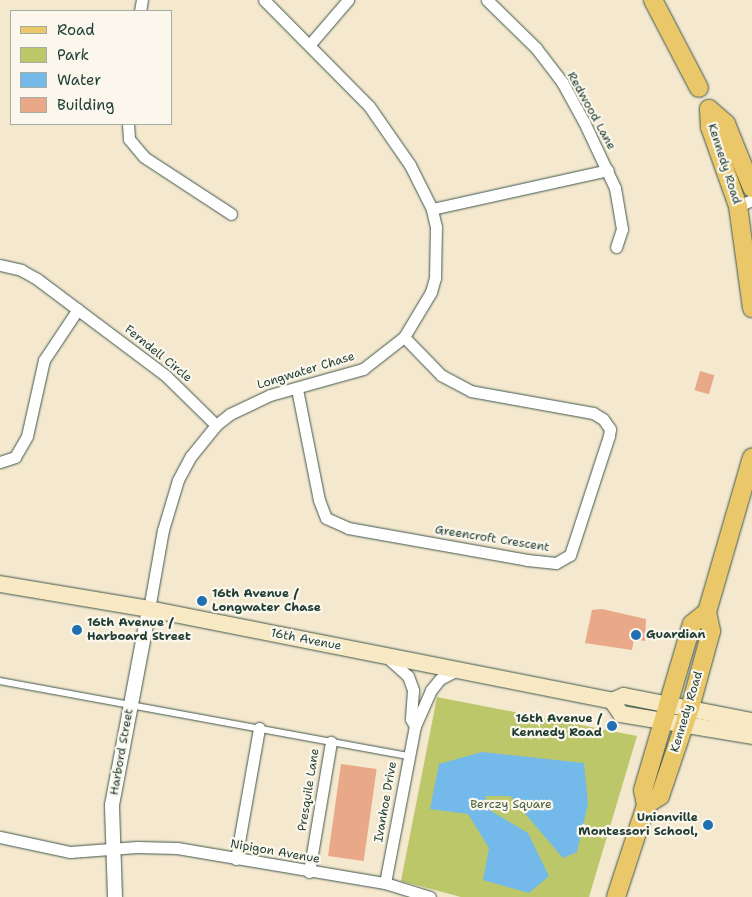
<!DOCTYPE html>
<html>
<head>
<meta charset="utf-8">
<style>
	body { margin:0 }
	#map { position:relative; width:752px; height:897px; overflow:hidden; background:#f4e8cf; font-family:"Shantell Sans",sans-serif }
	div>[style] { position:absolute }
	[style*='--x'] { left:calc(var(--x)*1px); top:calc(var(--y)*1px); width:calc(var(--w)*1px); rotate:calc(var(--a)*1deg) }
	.green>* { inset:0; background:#bbc769 }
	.water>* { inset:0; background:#73baeb }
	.building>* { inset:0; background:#e9a888; transform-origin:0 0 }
	.roads { filter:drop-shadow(0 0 1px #3f574b) drop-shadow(0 0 1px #3f574b) }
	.service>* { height:5.5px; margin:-2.75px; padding:0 2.75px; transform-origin:2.75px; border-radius:2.75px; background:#fff }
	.minor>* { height:11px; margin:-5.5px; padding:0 5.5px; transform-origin:5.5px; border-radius:5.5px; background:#fff }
	.tertiary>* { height:14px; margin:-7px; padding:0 7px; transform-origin:7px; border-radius:7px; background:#fff }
	.secondary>* { height:16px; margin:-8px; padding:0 8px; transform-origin:8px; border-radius:8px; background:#f7e9c3 }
	.primary>* { height:18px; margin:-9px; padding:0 9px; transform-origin:9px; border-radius:9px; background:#eac769 }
	.dots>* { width:14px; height:14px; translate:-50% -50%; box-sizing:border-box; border:2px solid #fbf7ec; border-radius:50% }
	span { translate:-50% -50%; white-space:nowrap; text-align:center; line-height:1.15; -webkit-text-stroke:4.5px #fbf7ec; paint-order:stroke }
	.street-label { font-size:12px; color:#1f3d34 }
	.poi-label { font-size:12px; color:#1f3d34; font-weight:700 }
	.left { translate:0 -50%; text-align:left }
	.right { translate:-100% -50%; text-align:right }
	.park-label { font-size:12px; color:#466041 }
	.legend { position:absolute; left:10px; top:10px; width:162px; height:115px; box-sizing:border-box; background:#fbf7ec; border:1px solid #a3ada2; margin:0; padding:6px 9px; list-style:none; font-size:15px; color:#1f3d34 }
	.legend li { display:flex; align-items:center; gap:10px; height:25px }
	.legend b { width:25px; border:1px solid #a3ada2 }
</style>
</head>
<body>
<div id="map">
	<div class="green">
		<i style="clip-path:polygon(437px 697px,637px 736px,589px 897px,461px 897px,401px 881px)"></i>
	</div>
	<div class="water">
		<i style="clip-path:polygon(482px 752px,584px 763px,588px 804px,577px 852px,563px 858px,510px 796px,485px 796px,491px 811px,528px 833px,549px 876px,529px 893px,483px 880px,489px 848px,468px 814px,430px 809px,439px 764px)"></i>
	</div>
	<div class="building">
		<i style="left:700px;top:371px;width:15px;height:20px;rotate:16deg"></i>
		<i style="clip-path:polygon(602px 609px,646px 619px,645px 641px,634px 639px,632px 650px,585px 643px,592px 610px)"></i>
		<i style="left:341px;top:764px;width:36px;height:93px;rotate:8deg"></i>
	</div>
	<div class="roads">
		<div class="service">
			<i style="--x:0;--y:681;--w:416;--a:10.4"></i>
		</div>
		<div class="minor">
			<i style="--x:487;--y:0;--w:69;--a:44.4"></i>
			<i style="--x:536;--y:48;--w:43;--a:52.6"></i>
			<i style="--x:562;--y:82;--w:46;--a:61.2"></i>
			<i style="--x:584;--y:122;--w:73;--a:64.8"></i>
			<i style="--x:615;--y:188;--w:42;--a:80.3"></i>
			<i style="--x:622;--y:229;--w:19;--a:108"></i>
			<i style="--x:140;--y:11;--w:11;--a:-80"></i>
			<i style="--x:311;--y:43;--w:57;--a:-49.3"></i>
			<i style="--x:128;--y:124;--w:15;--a:86"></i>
			<i style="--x:129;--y:139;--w:23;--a:50"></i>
			<i style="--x:144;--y:157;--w:104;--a:33.2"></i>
			<i style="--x:738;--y:206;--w:15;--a:-23"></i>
			<i style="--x:432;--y:209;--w:180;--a:-12.5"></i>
			<i style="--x:0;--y:265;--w:22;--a:13"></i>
			<i style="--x:21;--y:270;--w:18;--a:29"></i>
			<i style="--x:37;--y:279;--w:161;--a:36.9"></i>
			<i style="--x:166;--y:376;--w:70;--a:44.4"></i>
			<i style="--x:297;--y:389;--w:113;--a:78.8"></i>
			<i style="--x:319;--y:500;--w:19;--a:69"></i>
			<i style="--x:326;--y:518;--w:24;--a:24"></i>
			<i style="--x:348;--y:528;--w:182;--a:10.1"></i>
			<i style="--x:527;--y:560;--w:29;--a:6"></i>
			<i style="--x:556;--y:563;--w:16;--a:-30"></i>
			<i style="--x:570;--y:555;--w:125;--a:-71.9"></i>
			<i style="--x:609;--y:436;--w:7;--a:-82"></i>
			<i style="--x:610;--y:429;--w:12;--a:-125"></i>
			<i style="--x:603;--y:419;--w:12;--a:-149"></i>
			<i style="--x:593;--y:413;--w:124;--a:-169.8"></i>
			<i style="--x:471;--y:391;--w:34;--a:-152"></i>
			<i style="--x:441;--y:375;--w:53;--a:-134.2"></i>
			<i style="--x:0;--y:462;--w:16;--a:-18"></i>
			<i style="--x:15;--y:457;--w:24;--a:-60"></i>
			<i style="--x:27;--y:436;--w:78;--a:-77.4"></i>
			<i style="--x:44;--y:360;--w:61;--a:-56.3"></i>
			<i style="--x:149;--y:609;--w:80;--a:-80"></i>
			<i style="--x:163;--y:530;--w:52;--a:-73.3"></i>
			<i style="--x:178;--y:480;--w:27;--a:-62"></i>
			<i style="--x:191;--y:456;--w:40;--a:-51"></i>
			<i style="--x:216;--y:425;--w:18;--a:-38"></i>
			<i style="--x:230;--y:414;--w:44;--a:-25.4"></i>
			<i style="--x:270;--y:395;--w:97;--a:-15.6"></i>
			<i style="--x:363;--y:369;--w:52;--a:-38"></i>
			<i style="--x:404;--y:337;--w:52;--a:-59"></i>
			<i style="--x:431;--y:292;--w:15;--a:-74"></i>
			<i style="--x:435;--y:278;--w:51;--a:-88.9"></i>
			<i style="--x:436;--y:227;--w:18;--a:-103"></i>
			<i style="--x:432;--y:209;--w:49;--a:-116.6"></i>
			<i style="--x:410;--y:165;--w:72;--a:-124.8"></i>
			<i style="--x:369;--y:106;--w:149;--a:-134.7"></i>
			<i style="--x:389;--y:659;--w:25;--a:42"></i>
			<i style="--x:408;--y:676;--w:15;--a:70"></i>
			<i style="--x:413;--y:690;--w:29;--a:94"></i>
			<i style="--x:411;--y:719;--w:8;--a:60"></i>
			<i style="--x:0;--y:837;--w:72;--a:12.1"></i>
			<i style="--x:70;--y:852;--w:67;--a:-4.3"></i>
			<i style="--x:137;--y:847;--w:40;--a:1.4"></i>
			<i style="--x:177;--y:848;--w:211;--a:9.6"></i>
			<i style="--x:385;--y:883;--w:47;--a:17.3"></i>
			<i style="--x:236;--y:859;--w:133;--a:-80"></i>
			<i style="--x:309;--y:872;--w:132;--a:-80.4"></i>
			<i style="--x:385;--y:883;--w:160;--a:-79.2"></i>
			<i style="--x:415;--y:726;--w:39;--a:-66"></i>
			<i style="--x:431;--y:690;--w:14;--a:-51"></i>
			<i style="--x:440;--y:679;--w:19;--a:-28"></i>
		</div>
		<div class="tertiary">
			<i style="--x:115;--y:897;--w:92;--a:-91.9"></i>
			<i style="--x:112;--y:805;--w:199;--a:-79.3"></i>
		</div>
		<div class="secondary">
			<i style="--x:0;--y:584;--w:151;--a:9.5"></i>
			<i style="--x:149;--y:609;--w:472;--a:11.2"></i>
			<i style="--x:612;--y:701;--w:13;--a:-23"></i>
			<i style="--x:624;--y:696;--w:130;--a:11.1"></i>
			<i style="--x:612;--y:701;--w:16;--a:55"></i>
			<i style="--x:621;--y:714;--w:133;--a:9.5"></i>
		</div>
		<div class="primary">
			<i style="--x:653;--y:0;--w:99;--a:62.4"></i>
			<i style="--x:709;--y:109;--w:18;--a:87"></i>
			<i style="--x:710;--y:127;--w:84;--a:70.5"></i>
			<i style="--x:738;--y:206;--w:103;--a:82.2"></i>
			<i style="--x:709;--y:109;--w:23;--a:41"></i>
			<i style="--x:726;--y:124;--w:69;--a:67.9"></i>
			<i style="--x:646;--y:805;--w:17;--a:-33"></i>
			<i style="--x:660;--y:796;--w:93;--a:-71.2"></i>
			<i style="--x:690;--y:708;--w:80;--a:-74.7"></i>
			<i style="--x:711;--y:631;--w:19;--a:-102"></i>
			<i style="--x:707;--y:612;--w:161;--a:-73.8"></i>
			<i style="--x:616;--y:897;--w:97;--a:-71.9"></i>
			<i style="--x:646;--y:805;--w:15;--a:-101"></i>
			<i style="--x:643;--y:790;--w:173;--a:-73.6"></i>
			<i style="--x:692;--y:624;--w:19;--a:-39"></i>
		</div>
	</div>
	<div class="dots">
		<i style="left:202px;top:601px;background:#1f6fb2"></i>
		<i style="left:77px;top:630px;background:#1f6fb2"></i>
		<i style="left:636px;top:635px;background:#1f6fb2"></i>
		<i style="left:612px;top:726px;background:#1f6fb2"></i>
		<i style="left:708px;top:825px;background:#1f6fb2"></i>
	</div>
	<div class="street-label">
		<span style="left:591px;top:111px;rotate:61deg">Redwood Lane</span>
		<span style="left:724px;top:164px;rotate:72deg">Kennedy Road</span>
		<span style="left:158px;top:354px;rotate:39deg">Ferndell Circle</span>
		<span style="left:306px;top:371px;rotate:-17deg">Longwater Chase</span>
		<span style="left:492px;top:539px;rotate:9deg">Greencroft Crescent</span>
		<span style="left:306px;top:640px;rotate:11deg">16th Avenue</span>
		<span style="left:687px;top:712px;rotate:-73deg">Kennedy Road</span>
		<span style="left:122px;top:752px;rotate:-80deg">Harbord Street</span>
		<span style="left:309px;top:790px;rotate:-81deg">Presquile Lane</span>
		<span style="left:386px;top:802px;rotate:-80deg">Ivanhoe Drive</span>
		<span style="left:275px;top:852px;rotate:10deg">Nipigon Avenue</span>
	</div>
	<div class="poi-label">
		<span class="left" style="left:212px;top:601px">16th Avenue /<br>Longwater Chase</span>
		<span class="left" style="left:87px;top:630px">16th Avenue /<br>Harboard Street</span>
		<span class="left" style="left:646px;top:635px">Guardian</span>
		<span class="right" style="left:602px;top:726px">16th Avenue /<br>Kennedy Road</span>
		<span class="right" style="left:698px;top:825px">Unionville<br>Montessori School,</span>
	</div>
	<div class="park-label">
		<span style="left:511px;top:805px">Berczy Square</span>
	</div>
	<ul class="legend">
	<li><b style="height:6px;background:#eac769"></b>Road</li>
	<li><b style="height:14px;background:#bbc769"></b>Park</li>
	<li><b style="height:14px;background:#73baeb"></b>Water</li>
	<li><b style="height:14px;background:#e9a888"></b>Building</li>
	</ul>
</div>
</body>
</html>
